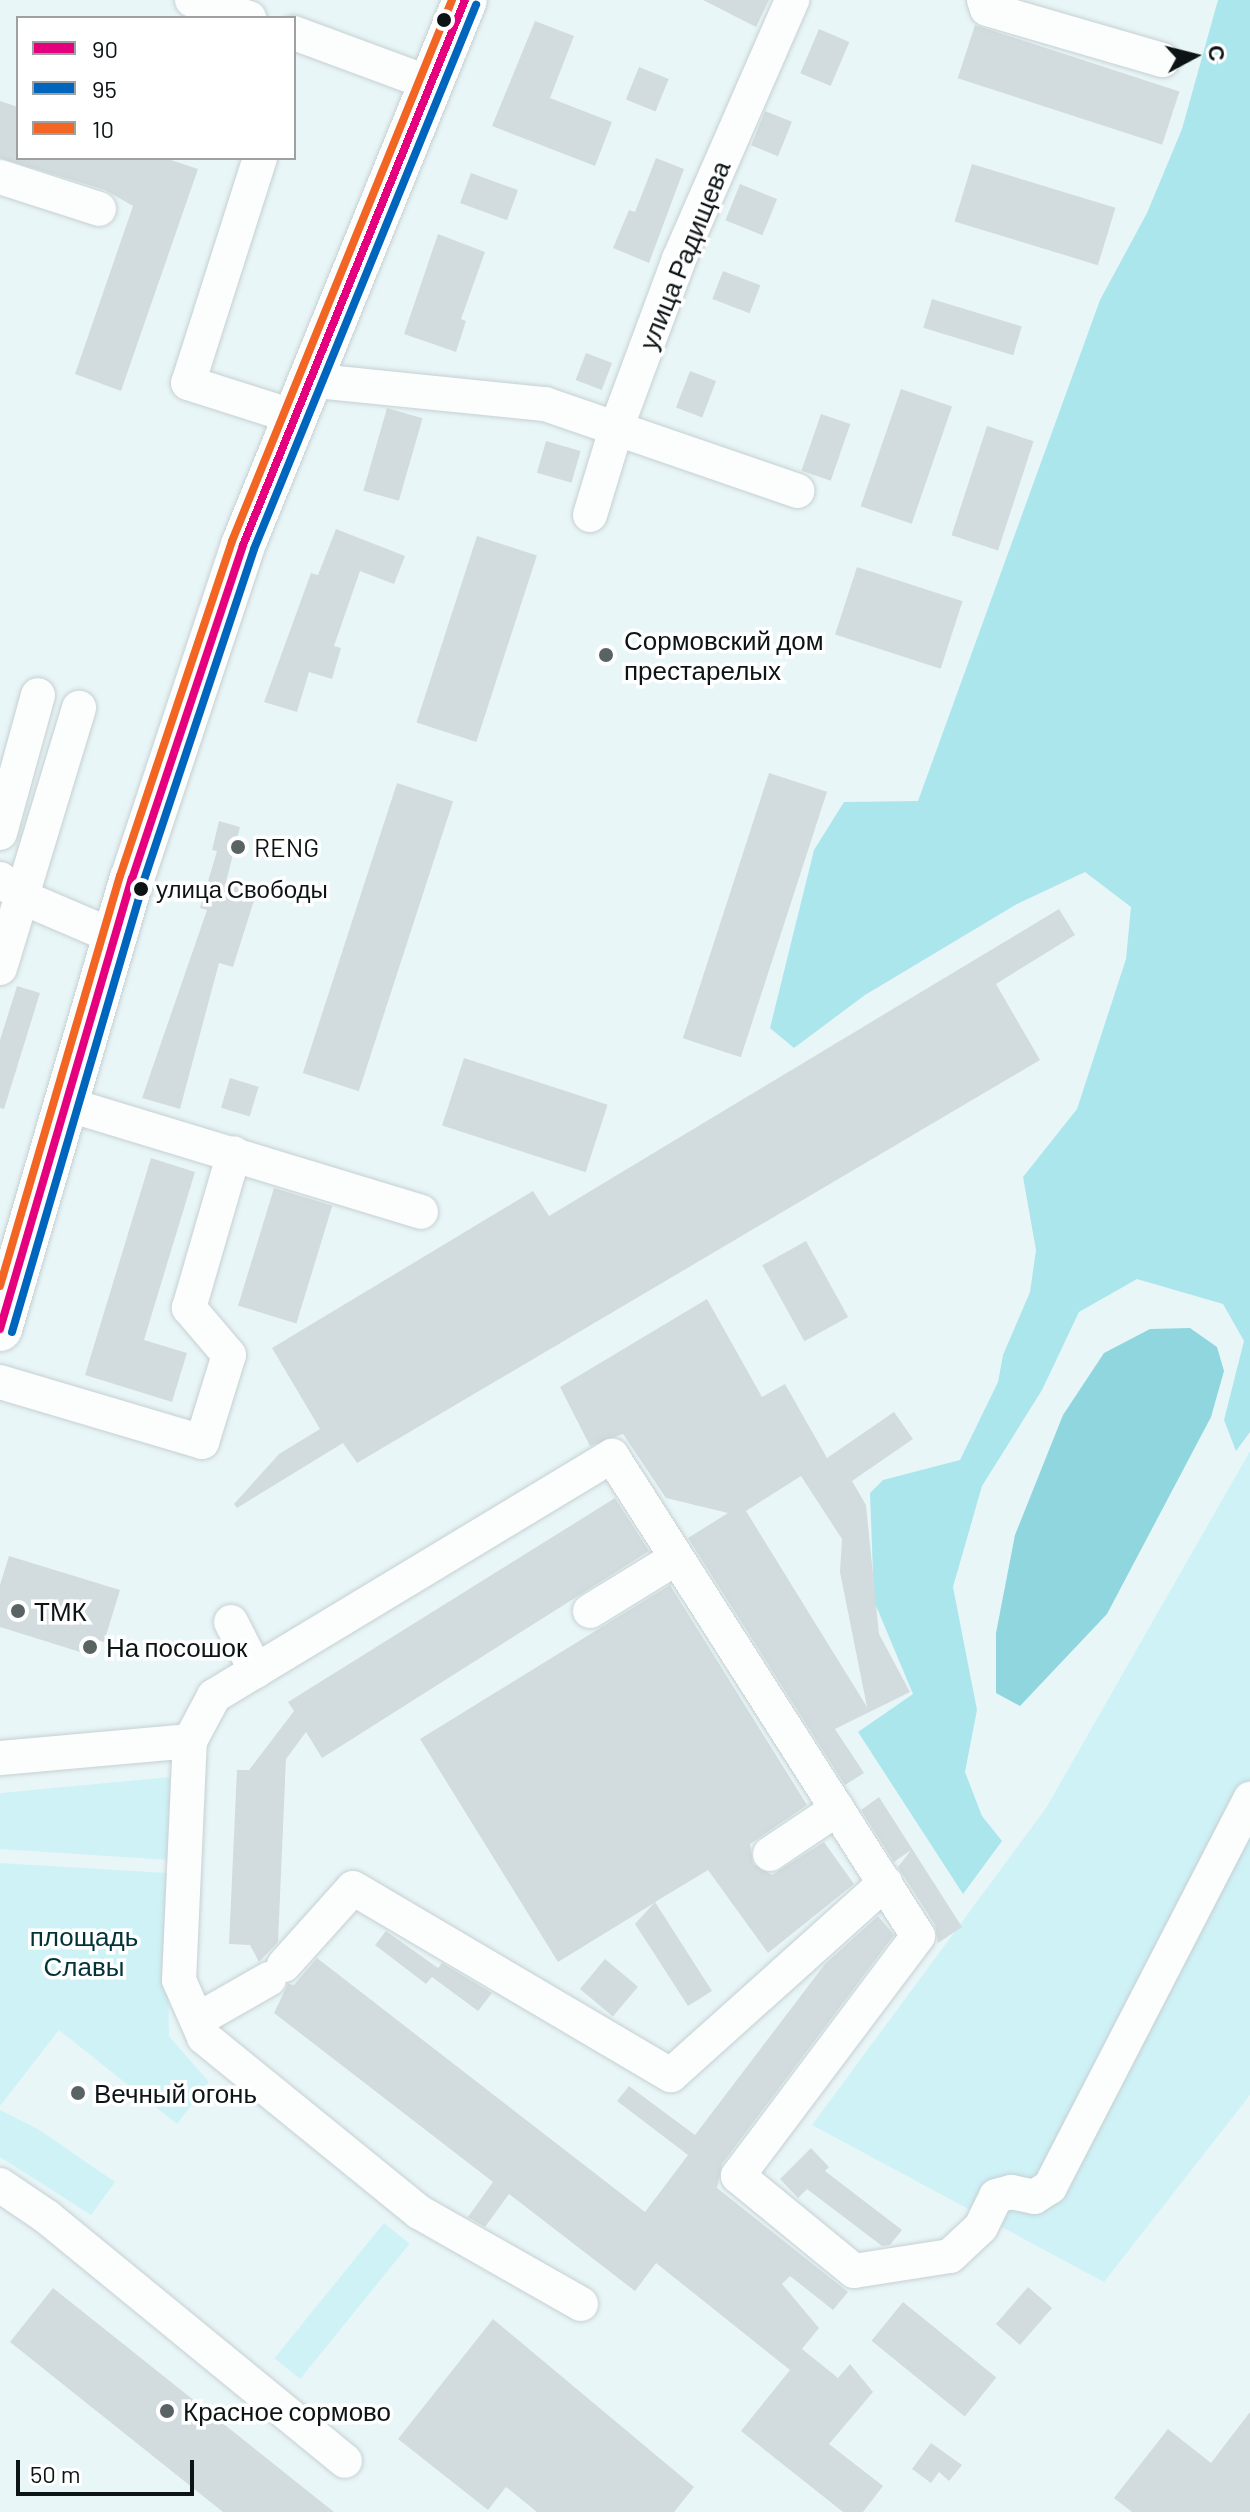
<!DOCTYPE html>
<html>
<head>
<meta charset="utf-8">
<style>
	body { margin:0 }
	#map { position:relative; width:1250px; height:2512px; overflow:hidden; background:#e9f6f8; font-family:Barlow,sans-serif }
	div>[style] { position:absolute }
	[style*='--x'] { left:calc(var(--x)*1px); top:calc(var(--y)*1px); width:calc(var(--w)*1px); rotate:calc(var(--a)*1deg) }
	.green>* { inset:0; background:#cff2f7; transform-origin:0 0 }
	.forest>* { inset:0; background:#abe6ed }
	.water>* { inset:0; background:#8fd6df }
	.building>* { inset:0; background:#d2dcde; transform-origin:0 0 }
	.roads { filter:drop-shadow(0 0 2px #c6d0d2) drop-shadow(0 0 2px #c6d0d2) }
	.minor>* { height:34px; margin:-17px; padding:0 17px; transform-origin:17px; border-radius:17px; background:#fcfefe }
	.major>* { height:44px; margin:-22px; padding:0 22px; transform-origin:22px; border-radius:22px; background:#fcfefe }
	.bus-1>* { height:8px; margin:-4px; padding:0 4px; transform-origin:4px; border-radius:4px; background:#e5007d }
	.bus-2>* { height:8px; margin:-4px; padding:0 4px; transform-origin:4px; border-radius:4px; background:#0065bd }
	.bus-3>* { height:8px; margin:-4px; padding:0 4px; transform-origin:4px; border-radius:4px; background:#f26522 }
	.dots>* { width:22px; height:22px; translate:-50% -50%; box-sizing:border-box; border:4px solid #fff; border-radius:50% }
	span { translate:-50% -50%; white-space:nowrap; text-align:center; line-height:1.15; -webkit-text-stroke:7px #fff; paint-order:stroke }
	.bus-label { font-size:24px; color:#0c1415 }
	.left { translate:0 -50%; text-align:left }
	.street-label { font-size:26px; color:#0c1415 }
	.poi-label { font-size:26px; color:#0c1415 }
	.park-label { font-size:26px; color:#013338 }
	.legend { position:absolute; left:16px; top:16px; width:280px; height:144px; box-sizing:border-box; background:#fff; border:2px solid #9ea1a1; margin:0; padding:10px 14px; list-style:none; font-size:24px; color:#0c1415 }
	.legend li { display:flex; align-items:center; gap:16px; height:40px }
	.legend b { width:40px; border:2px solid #9ea1a1 }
	.north { position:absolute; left:1154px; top:16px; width:80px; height:80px; -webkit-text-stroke:6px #fff; paint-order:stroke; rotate:83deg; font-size:22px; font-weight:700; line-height:32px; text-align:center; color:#0c1415 }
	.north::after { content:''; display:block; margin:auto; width:28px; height:36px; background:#0c1415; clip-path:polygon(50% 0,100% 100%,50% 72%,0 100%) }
	.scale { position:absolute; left:16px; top:2460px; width:178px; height:36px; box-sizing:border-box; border:4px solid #0c1415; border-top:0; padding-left:10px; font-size:24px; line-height:28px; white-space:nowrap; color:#0c1415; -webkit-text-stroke:6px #fff; paint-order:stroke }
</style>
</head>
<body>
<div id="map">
	<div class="green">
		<i style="clip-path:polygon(1250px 1451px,1250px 2095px,1104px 2282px,812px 2125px,1046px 1808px)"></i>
		<i style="clip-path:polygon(170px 1777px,169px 1860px,0 1849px,0 1793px)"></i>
		<i style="clip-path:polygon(0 1863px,167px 1873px,169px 2036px,209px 2082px,177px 2124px,59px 2030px,0 2106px)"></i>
		<i style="clip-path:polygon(0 2110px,38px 2129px,115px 2182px,91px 2215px,0 2157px)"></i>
		<i style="left:384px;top:2223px;width:33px;height:174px;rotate:39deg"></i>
	</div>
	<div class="forest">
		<i style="clip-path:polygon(1218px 0,1250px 0,1250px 1432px,1236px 1451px,1224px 1420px,1244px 1341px,1223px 1304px,1137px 1279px,1079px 1312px,1042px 1390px,982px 1486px,953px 1587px,977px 1710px,965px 1772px,982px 1816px,1002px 1841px,963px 1894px,858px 1732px,913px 1694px,874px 1601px,870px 1493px,883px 1480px,960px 1460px,998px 1382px,1003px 1355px,1030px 1292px,1036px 1250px,1023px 1177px,1077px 1109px,1126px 959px,1131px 907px,1085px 872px,1017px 904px,865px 995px,794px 1048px,770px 1028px,814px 850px,844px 802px,918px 801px,1100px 300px,1147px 213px,1182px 129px)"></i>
	</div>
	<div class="water">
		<i style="clip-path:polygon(1190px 1328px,1217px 1347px,1224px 1371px,1211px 1417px,1107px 1614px,1020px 1706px,996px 1693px,996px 1633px,1015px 1535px,1063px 1415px,1104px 1353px,1150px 1329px)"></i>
	</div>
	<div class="building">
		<i style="clip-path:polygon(703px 0,769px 0,756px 27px)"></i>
		<i style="clip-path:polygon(535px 21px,574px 36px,550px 98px,612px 122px,595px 166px,492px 126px)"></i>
		<i style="left:975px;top:25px;width:215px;height:56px;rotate:18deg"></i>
		<i style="left:819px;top:29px;width:33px;height:48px;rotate:23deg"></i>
		<i style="left:639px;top:67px;width:32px;height:35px;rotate:22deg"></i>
		<i style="clip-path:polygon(0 101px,18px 107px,18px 158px,165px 158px,198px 169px,121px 391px,75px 374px,133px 206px,105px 190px,0 158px)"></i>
		<i style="left:765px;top:111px;width:29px;height:37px;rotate:22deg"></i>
		<i style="clip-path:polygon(656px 158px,684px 169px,649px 263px,613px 248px,629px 210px,635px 212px)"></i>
		<i style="left:972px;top:164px;width:150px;height:60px;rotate:17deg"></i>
		<i style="left:471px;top:173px;width:50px;height:32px;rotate:20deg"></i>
		<i style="left:740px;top:184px;width:40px;height:39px;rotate:22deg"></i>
		<i style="clip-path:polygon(438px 234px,485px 252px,461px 319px,466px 321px,456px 352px,404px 334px)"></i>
		<i style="left:723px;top:271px;width:40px;height:30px;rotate:21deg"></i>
		<i style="left:932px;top:299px;width:94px;height:30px;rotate:17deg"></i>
		<i style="left:586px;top:353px;width:28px;height:29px;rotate:21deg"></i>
		<i style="left:690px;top:371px;width:28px;height:39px;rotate:21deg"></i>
		<i style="left:901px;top:389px;width:54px;height:124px;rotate:19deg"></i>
		<i style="left:387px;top:408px;width:37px;height:86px;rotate:16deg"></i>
		<i style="left:821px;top:414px;width:31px;height:60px;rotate:19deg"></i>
		<i style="left:987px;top:426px;width:49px;height:115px;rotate:18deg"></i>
		<i style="left:546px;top:441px;width:36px;height:33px;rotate:16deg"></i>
		<i style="clip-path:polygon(336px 529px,405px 556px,394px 584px,360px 571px,334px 646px,341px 648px,332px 679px,309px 672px,297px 712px,264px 702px,311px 573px,318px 575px)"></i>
		<i style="left:477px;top:536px;width:63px;height:196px;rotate:18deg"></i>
		<i style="left:857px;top:567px;width:111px;height:71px;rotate:18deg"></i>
		<i style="left:769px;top:773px;width:61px;height:279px;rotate:18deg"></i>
		<i style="left:397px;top:783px;width:59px;height:305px;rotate:18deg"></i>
		<i style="clip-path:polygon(219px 821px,240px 827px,226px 882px,257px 891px,233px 967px,219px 963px,180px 1109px,142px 1098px,207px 910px,200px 908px,217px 851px,212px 850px)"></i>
		<i style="clip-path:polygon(1059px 909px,1075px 935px,996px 984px,1040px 1060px,357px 1463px,343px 1443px,237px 1508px,234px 1504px,279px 1454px,320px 1429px,272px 1348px,533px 1191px,549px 1216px)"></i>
		<i style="clip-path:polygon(17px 986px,40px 993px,4px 1109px,0 1108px,0 1040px)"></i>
		<i style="left:464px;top:1058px;width:151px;height:71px;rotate:18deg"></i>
		<i style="left:230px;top:1078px;width:30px;height:31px;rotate:17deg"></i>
		<i style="clip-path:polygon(151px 1158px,195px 1172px,144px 1340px,187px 1353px,172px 1402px,85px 1375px)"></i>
		<i style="left:274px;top:1188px;width:61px;height:123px;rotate:17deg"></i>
		<i style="left:806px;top:1241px;width:87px;height:50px;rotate:61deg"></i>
		<i style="clip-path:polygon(evenodd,707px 1299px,762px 1397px,785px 1384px,827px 1458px,894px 1412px,913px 1439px,852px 1481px,866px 1505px,879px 1634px,910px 1692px,835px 1729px,864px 1773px,845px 1785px,688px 1538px,728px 1513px,666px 1498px,623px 1434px,590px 1446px,560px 1387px,707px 1299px,801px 1476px,842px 1539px,840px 1572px,867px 1707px,746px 1511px,801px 1476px)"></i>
		<i style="clip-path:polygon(615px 1498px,649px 1551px,322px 1758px,306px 1732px,286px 1759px,278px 1942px,259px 1962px,250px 1945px,229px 1944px,237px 1770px,249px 1770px,294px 1711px,288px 1702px)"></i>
		<i style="clip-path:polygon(9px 1556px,120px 1590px,104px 1642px,98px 1640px,93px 1656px,0 1627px,0 1585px)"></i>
		<i style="clip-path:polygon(670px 1585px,807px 1805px,750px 1844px,753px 1864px,772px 1875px,824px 1842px,854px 1884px,768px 1953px,708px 1870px,655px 1902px,712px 1991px,688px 2006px,635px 1924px,654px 1903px,558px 1962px,420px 1739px)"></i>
		<i style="clip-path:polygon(879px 1797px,962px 1927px,938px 1943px,935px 1925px,898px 1867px,911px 1850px,894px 1862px,861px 1810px)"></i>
		<i style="clip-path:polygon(878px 1916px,894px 1935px,722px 2164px,717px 2188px,848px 2292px,833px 2310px,790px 2276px,782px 2284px,819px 2328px,802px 2349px,838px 2378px,850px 2364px,873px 2392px,829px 2444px,883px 2486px,863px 2512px,843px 2512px,741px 2431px,790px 2370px,656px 2263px,635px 2291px,509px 2194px,485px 2227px,468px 2217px,493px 2182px,274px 2013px,288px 1984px,294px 1985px,317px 1958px,645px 2212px,688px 2155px,617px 2101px,629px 2086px,695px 2135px,825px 1964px)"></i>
		<i style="clip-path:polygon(386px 1931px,438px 1968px,442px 1963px,492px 1993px,478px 2011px,432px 1977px,426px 1984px,375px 1945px)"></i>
		<i style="left:605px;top:1959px;width:43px;height:39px;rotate:40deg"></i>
		<i style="clip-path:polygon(811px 2148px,829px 2167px,825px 2171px,902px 2230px,890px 2245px,882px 2246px,807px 2189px,798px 2198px,780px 2179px)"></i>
		<i style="left:1028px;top:2287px;width:32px;height:49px;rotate:41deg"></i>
		<i style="clip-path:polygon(53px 2288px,334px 2512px,223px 2512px,10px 2342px)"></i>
		<i style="left:903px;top:2302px;width:120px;height:50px;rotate:39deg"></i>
		<i style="clip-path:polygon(493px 2319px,694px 2487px,674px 2512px,537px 2512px,506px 2487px,488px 2510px,398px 2439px)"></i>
		<i style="clip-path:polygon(1250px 2412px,1250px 2512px,1132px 2512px,1114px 2498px,1168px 2429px,1211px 2463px)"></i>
		<i style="clip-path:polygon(931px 2443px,962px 2465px,949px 2481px,939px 2472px,931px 2483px,912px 2469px)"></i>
	</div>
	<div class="roads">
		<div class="minor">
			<i style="--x:192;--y:0;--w:60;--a:17.5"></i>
			<i style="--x:984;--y:0;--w:9;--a:72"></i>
			<i style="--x:987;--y:9;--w:183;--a:16.2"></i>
			<i style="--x:294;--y:33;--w:144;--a:20.3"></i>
			<i style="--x:260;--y:158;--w:236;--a:107.7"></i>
			<i style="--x:188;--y:383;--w:109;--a:17.6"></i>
			<i style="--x:0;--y:177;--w:104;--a:17.9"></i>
			<i style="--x:307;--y:380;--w:239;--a:5.8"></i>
			<i style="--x:545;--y:404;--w:267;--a:19"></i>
			<i style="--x:590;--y:515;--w:93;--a:-73.1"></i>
			<i style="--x:617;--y:426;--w:178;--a:-69.6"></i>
			<i style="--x:679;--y:259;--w:283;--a:-66.4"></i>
			<i style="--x:0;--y:833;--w:143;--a:-74.6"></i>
			<i style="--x:0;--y:879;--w:31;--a:38"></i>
			<i style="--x:24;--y:898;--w:99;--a:23.2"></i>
			<i style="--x:0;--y:968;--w:272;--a:-73.1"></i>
			<i style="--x:66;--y:1104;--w:371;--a:16.9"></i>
			<i style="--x:0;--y:1382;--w:211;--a:16.5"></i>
			<i style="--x:202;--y:1442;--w:91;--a:-72.8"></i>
			<i style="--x:229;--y:1355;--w:62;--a:-130.4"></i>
			<i style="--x:189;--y:1308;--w:161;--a:-73.8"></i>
			<i style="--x:590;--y:1611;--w:101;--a:-31.6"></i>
			<i style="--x:231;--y:1622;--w:55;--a:63"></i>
			<i style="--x:0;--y:1758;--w:191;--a:-5.1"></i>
			<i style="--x:770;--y:1854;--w:81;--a:-33.9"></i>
			<i style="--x:284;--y:1965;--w:103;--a:-48.1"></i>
			<i style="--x:353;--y:1888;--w:369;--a:30.5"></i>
			<i style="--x:671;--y:2075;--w:288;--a:-41.9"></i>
			<i style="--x:197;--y:2020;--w:83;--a:-29.7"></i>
			<i style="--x:0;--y:2185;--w:57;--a:34.2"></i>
			<i style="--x:47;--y:2217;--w:385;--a:39.3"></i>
			<i style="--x:581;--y:2304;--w:186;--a:-150.4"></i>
			<i style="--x:419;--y:2212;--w:277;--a:-140.9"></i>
			<i style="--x:204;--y:2037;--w:62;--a:-113.7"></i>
			<i style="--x:179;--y:1980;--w:239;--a:-87.4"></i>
			<i style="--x:190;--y:1741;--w:51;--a:-61.9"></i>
			<i style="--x:214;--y:1696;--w:465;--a:-31.1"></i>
			<i style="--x:612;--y:1456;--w:569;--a:57.48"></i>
			<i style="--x:918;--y:1936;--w:300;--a:126.9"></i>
			<i style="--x:738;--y:2176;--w:150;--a:39.3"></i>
			<i style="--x:854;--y:2271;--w:97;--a:-8.9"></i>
			<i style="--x:950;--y:2256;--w:42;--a:-43.1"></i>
			<i style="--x:981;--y:2227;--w:34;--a:-64"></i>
			<i style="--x:996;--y:2196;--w:16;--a:-15"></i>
			<i style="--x:1011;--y:2192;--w:24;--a:12"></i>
			<i style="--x:1034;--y:2197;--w:19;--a:-32"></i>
			<i style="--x:1050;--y:2187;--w:437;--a:-62.7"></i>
		</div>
		<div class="major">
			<i style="--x:0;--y:1329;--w:469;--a:-73.7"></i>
			<i style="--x:132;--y:879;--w:352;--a:-71.6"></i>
			<i style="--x:243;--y:545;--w:588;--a:-67.84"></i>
		</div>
	</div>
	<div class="bus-1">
		<i style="--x:0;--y:1329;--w:469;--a:-73.7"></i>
		<i style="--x:132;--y:879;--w:352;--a:-71.6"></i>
		<i style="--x:243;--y:545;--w:588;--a:-67.84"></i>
	</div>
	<div class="bus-2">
		<i style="--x:12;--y:1332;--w:468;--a:-73.7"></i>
		<i style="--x:143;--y:883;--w:352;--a:-71.6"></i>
		<i style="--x:254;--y:549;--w:588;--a:-67.8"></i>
	</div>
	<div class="bus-3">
		<i style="--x:0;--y:1286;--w:427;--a:-73.7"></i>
		<i style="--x:120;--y:876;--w:353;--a:-71.5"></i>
		<i style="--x:232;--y:541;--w:584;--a:-67.87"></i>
	</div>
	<div class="dots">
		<i style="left:444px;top:20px;background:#0c1415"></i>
		<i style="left:606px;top:655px;background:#596364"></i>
		<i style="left:238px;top:847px;background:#596364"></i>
		<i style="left:141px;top:889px;background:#0c1415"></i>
		<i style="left:18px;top:1611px;background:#596364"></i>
		<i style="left:90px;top:1647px;background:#596364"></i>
		<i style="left:78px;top:2093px;background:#596364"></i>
		<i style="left:167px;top:2411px;background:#596364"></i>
	</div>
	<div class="bus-label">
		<span class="left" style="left:156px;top:889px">улица Свободы</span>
	</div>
	<div class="street-label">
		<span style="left:684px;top:255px;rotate:-68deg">улица Радищева</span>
	</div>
	<div class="poi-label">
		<span class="left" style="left:624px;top:655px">Сормовский дом<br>престарелых</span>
		<span class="left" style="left:254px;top:847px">RENG</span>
		<span class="left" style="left:34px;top:1611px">ТМК</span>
		<span class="left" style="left:106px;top:1647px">На посошок</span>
		<span class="left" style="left:94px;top:2093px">Вечный огонь</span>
		<span class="left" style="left:183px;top:2411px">Красное сормово</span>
	</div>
	<div class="park-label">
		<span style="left:84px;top:1951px">площадь<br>Славы</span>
	</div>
	<ul class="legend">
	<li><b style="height:10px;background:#e5007d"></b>90</li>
	<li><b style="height:10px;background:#0065bd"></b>95</li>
	<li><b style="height:10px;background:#f26522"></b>10</li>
	</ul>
	<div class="north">С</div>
	<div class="scale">50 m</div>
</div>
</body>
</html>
